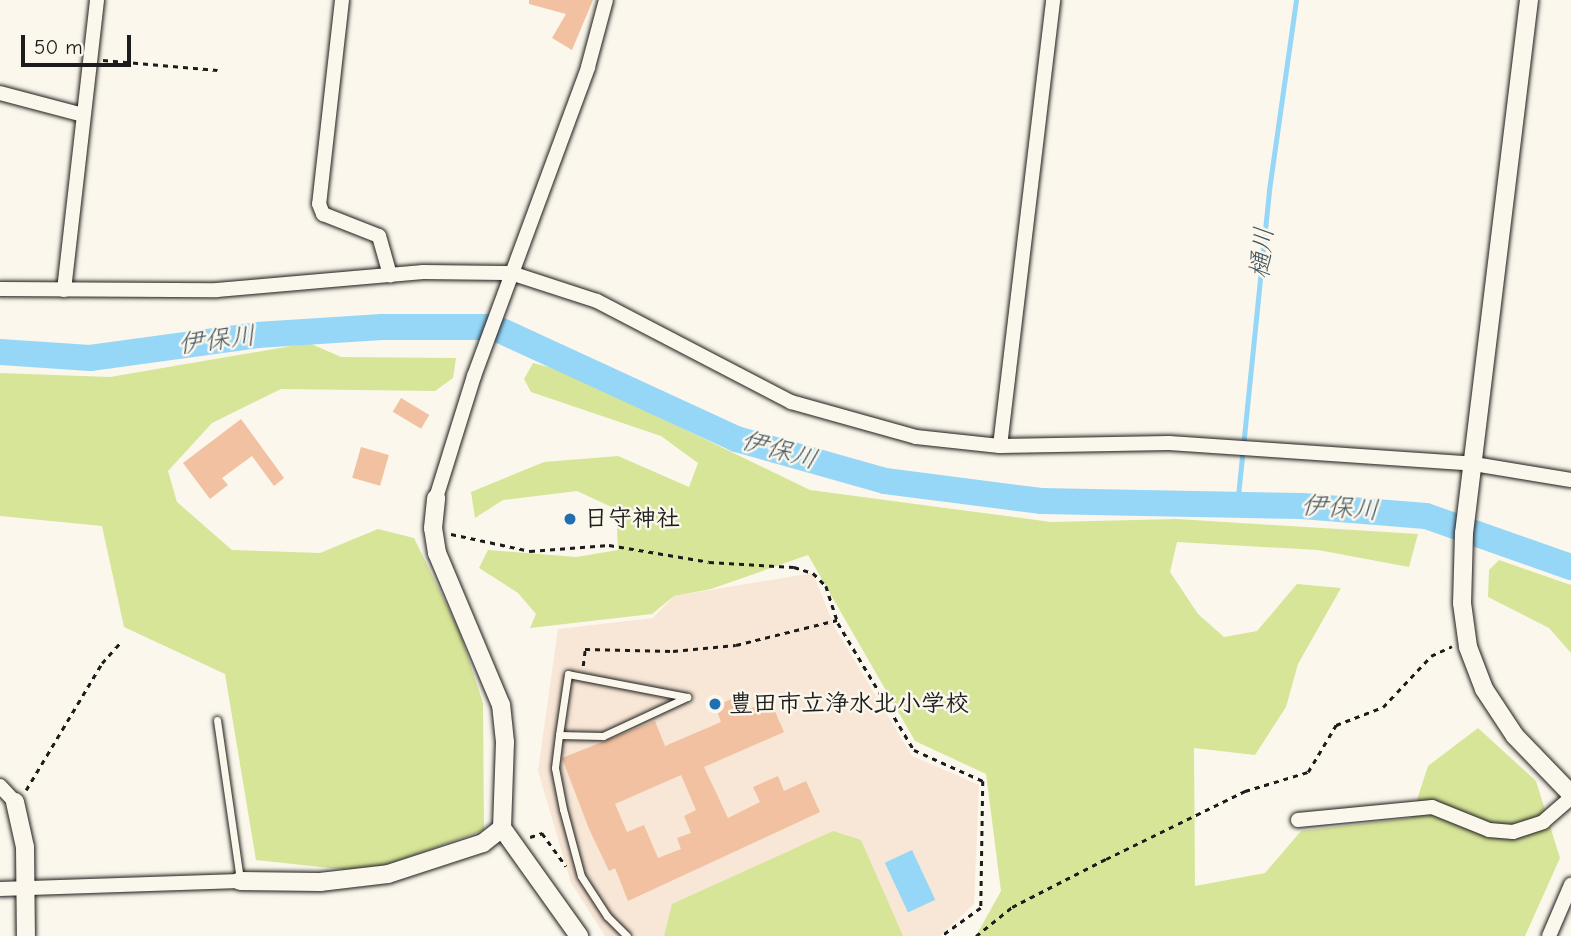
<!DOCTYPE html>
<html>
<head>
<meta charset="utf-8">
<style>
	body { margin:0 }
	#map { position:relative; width:1571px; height:936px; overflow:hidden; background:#fbf7ec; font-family:"Comic Neue","Klee One",sans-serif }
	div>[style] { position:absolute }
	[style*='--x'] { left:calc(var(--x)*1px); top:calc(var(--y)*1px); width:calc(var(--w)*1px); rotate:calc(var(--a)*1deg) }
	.built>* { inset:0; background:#f8e7d6 }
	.green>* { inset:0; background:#d7e599 }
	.water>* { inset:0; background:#96d7f8; transform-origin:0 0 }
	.stream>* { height:4.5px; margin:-2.25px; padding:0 2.25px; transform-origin:2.25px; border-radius:2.25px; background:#96d7f8 }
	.river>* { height:26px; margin:-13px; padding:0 13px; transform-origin:13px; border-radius:13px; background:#96d7f8 }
	.building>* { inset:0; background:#f1c1a1; transform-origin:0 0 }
	.path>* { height:2.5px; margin-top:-1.25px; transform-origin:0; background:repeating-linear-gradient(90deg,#1c1c1c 0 5px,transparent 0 10px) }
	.roads { filter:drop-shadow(0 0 2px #1c1c1c) drop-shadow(0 0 2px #1c1c1c) }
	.service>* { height:7px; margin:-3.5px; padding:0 3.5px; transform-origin:3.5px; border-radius:3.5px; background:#fbf7ec }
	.minor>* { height:14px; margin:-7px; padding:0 7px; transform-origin:7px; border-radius:7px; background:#fbf7ec }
	.tertiary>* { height:18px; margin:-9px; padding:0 9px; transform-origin:9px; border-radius:9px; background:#fbf7ec }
	.dots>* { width:19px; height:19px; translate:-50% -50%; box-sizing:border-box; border:4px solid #fbf7ec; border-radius:50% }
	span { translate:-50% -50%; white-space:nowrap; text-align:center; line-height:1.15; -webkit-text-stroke:5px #fbf7ec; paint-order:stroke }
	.poi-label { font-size:24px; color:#1c1c1c; font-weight:700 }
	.left { translate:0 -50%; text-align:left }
	.water-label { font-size:26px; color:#41545e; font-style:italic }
	.scale { position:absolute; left:21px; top:35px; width:110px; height:32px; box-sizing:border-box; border:4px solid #1c1c1c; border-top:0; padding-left:9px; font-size:21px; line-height:24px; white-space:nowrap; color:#1c1c1c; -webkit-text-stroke:5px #fbf7ec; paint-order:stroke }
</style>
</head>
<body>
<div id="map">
	<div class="built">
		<i style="clip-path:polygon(813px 573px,835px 628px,912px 756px,979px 785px,974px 904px,940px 936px,605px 936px,571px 883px,538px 771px,558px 629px,653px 618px,674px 596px)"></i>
	</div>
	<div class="green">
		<i style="clip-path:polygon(309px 343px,341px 357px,456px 358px,453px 378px,435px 391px,281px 389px,212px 423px,168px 471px,177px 502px,232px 550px,320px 553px,378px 529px,414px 538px,459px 630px,483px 703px,484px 830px,367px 872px,256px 860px,225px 674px,124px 627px,102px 526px,0 516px,0 373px,110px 377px)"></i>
		<i style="clip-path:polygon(533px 363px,564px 371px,810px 490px,1051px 522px,1177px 519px,1418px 534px,1409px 567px,1318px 550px,1177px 542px,1170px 572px,1198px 614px,1224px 637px,1257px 631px,1297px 584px,1341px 588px,1298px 664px,1286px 707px,1255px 755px,1194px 748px,1195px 886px,1265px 873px,1301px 831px,1411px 818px,1428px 766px,1478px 728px,1536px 781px,1560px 858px,1525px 936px,976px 936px,1001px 891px,986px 774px,915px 741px,808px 555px,711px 589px,674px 596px,652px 614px,530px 628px,536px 614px,518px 593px,479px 568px,488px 550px,576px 557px,618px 550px,616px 509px,577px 491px,503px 500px,475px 518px,471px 492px,544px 462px,618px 456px,689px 487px,698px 463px,661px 436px,531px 392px,524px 379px)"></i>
		<i style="clip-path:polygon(1499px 560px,1571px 585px,1571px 653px,1549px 628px,1488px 597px,1489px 570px)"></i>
		<i style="clip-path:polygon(833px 831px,861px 840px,903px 936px,664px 936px,672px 904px)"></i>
	</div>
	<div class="water">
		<i style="left:912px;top:850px;width:55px;height:30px;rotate:65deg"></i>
	</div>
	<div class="stream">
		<i style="--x:1237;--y:506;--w:318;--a:-84.2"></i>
		<i style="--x:1269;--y:190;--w:192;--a:-81.9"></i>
	</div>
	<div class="river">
		<i style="--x:0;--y:352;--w:90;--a:3.8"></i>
		<i style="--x:90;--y:358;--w:169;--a:-7.8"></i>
		<i style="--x:257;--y:335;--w:125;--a:-3.7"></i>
		<i style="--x:382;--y:327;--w:111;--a:0"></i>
		<i style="--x:493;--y:327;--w:268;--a:24.7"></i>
		<i style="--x:736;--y:439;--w:155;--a:15.7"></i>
		<i style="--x:885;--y:481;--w:157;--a:7.3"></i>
		<i style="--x:1041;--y:501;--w:261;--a:1.1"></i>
		<i style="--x:1302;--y:506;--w:124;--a:4.6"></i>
		<i style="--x:1426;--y:516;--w:154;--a:19.4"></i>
	</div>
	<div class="building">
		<i style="clip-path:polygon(529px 0,593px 0,572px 50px,552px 38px,566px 14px,529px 4px)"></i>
		<i style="left:401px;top:398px;width:33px;height:16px;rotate:31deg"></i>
		<i style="clip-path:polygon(241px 419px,284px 478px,274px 486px,252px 456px,222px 478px,228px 485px,210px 499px,183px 463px)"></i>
		<i style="left:361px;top:447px;width:29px;height:32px;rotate:16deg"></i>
		<i style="clip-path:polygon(evenodd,741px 695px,747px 710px,770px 700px,784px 732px,704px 767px,728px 818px,760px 802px,753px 787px,778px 776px,784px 791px,806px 781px,820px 812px,628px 901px,615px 868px,609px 871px,589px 829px,562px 758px,655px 721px,665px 746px,721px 722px,715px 706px,741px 695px,681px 775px,696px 810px,684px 816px,691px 833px,677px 838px,681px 849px,658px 858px,644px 825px,627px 832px,615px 804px,681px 775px)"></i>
	</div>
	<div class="path">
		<i style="--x:103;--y:60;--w:115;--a:5"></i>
		<i style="--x:451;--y:534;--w:81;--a:12.1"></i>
		<i style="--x:530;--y:551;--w:79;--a:-4.3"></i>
		<i style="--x:609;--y:545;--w:101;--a:9.6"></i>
		<i style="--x:709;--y:562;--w:85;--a:3.4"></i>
		<i style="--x:794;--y:567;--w:20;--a:18"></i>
		<i style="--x:813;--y:573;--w:18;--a:45"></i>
		<i style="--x:826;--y:586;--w:39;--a:72"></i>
		<i style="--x:838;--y:623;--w:148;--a:59.1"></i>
		<i style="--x:914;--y:750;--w:76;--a:24.2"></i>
		<i style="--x:983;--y:781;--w:127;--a:90.9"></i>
		<i style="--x:981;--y:908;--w:48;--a:144.3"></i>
		<i style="--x:583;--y:666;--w:17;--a:-83"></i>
		<i style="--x:585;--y:649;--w:88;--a:1.3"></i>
		<i style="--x:673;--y:651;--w:63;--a:-5.4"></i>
		<i style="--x:736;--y:645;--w:104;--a:-13.9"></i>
		<i style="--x:26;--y:790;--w:148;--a:-59.1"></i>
		<i style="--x:102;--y:663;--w:27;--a:-48"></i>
		<i style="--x:530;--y:837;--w:13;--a:-18"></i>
		<i style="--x:542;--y:833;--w:41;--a:54"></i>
		<i style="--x:976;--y:936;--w:46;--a:-38.9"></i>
		<i style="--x:1012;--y:907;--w:106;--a:-27.1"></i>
		<i style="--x:1106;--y:859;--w:155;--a:-26.1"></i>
		<i style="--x:1245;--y:791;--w:66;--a:-16.8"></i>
		<i style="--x:1308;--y:772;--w:55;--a:-59.2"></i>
		<i style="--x:1336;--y:725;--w:50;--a:-21"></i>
		<i style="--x:1383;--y:707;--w:70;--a:-46.7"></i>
		<i style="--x:1431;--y:656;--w:23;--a:-25"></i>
	</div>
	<div class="roads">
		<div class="service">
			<i style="--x:217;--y:720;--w:162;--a:81.8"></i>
			<i style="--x:559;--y:735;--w:44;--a:1.3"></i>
			<i style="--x:603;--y:736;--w:93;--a:-24.9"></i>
			<i style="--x:687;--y:697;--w:121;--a:-169.1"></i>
			<i style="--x:568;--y:674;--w:62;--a:98.4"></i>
			<i style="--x:559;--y:735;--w:33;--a:97"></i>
			<i style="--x:555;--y:768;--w:42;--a:79"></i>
			<i style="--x:563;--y:809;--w:69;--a:75"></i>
			<i style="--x:581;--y:876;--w:48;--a:57"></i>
			<i style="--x:607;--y:916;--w:28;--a:45"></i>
		</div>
		<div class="minor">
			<i style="--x:342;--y:0;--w:205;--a:96.4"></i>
			<i style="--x:319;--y:204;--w:11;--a:68"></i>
			<i style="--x:323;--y:214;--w:60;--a:21.4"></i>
			<i style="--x:379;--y:236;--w:41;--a:74.2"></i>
			<i style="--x:0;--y:93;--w:86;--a:14.8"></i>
			<i style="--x:0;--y:289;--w:217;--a:0.3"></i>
			<i style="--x:217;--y:290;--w:207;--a:-5"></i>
			<i style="--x:423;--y:272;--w:88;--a:0.7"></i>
			<i style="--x:511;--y:273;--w:90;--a:18"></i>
			<i style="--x:597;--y:301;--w:219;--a:27.5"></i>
			<i style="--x:791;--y:402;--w:130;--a:15.6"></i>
			<i style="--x:916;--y:437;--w:84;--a:6.1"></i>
			<i style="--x:1000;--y:446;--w:169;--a:-1"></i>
			<i style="--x:1169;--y:443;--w:306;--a:3.9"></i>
			<i style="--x:1474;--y:464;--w:98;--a:9.4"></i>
			<i style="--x:64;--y:290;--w:292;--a:-83.5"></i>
			<i style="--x:1000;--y:446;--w:449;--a:-83.2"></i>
			<i style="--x:436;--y:498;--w:128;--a:-72.7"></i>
			<i style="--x:474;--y:376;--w:329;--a:-69.7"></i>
			<i style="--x:588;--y:67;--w:69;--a:-75"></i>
			<i style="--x:0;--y:786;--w:22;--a:47"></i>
			<i style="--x:1298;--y:820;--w:135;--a:-5.5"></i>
			<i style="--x:1432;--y:807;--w:61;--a:22"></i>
			<i style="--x:1489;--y:830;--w:24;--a:5"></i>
			<i style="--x:1513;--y:832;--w:32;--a:-18"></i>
			<i style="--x:1543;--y:822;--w:37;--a:-41"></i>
			<i style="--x:0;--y:889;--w:240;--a:-1.9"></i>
			<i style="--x:1549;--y:936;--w:56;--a:-66.7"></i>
		</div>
		<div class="tertiary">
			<i style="--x:1529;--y:0;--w:537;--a:96.95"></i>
			<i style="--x:1464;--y:533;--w:70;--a:91.6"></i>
			<i style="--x:1462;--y:603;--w:44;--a:82.2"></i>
			<i style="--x:1468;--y:647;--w:45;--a:69.1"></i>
			<i style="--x:1484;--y:689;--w:56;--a:56.6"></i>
			<i style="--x:1515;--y:736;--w:81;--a:46"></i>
			<i style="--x:15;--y:802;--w:46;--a:77.5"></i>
			<i style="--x:25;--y:847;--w:89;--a:89.4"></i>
			<i style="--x:502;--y:828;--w:133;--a:54.5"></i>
			<i style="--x:240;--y:881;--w:80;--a:0.7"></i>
			<i style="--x:320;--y:882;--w:68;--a:-6.7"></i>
			<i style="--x:388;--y:874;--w:100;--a:-18.1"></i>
			<i style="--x:483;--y:843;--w:24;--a:-38"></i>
			<i style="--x:502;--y:828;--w:86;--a:-88"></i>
			<i style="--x:505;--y:742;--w:37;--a:-96"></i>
			<i style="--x:501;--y:705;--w:165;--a:-112.8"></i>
			<i style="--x:437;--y:553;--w:25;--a:-99"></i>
			<i style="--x:433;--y:528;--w:30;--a:-84"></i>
		</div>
	</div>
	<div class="dots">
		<i style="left:570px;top:519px;background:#1f6fb2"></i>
		<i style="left:715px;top:704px;background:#1f6fb2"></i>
	</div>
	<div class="poi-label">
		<span class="left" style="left:584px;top:519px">日守神社</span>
		<span class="left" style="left:729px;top:704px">豊田市立浄水北小学校</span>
	</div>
	<div class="water-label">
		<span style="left:1263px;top:253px;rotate:-84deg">樋川</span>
		<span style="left:217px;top:341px;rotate:-7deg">伊保川</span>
		<span style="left:779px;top:451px;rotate:16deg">伊保川</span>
		<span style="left:1340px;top:509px;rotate:4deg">伊保川</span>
	</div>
	<div class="scale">50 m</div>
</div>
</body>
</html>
